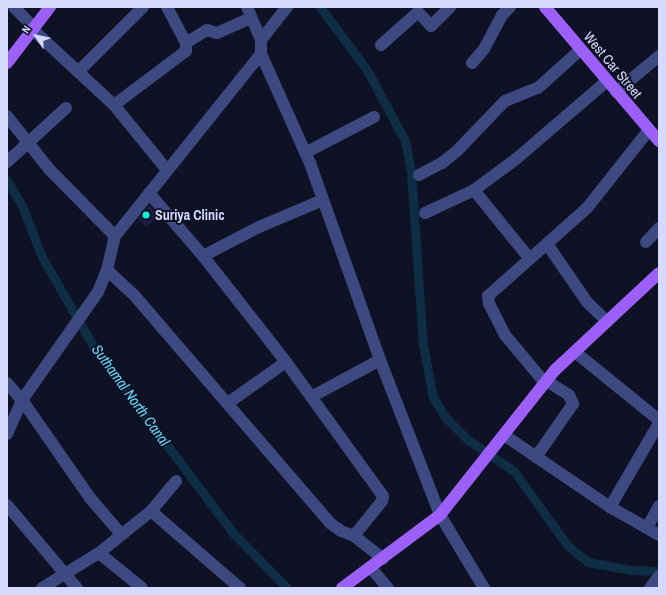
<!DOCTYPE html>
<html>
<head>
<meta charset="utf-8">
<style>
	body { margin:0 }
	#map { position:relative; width:666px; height:595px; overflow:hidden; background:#0f1124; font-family:"Archivo Narrow",sans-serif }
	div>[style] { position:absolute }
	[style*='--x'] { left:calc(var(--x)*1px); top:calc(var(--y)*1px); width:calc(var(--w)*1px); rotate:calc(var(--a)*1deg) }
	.canal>* { height:9px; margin:-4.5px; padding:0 4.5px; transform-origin:4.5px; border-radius:4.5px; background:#0e2e45 }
	.building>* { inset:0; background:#1c1d45 }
	.minor>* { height:12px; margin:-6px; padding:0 6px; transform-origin:6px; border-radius:6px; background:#3c4a81 }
	.major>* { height:12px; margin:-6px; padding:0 6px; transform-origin:6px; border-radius:6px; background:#9c60f9 }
	.dots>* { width:11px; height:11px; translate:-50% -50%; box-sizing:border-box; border:2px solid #0f1124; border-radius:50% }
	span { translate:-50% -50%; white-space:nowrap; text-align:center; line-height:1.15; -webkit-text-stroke:4px #0f1124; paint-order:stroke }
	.street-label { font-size:14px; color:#d4d9fd }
	.poi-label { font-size:14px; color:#d4d9fd; font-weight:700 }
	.left { translate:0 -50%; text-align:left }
	.water-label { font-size:15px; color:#66d7f9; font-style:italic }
	.frame { position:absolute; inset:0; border:8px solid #d4d9fd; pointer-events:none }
	.north { position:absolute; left:16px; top:16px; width:40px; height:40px; -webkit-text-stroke:3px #0f1124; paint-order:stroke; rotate:304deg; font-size:11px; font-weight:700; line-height:16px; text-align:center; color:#d4d9fd }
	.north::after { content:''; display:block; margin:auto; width:14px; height:18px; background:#d4d9fd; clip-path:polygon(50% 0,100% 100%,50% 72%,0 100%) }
</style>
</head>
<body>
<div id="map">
	<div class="canal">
		<i style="--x:320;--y:7;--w:79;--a:53.3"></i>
		<i style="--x:367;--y:70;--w:81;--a:61.8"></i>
		<i style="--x:405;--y:141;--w:31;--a:79"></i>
		<i style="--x:411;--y:171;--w:174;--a:86.1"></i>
		<i style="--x:423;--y:345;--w:53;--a:79.1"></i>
		<i style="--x:433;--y:397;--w:23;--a:59"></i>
		<i style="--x:445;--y:417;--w:33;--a:45"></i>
		<i style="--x:468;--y:440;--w:55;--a:34"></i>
		<i style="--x:514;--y:471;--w:91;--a:54.4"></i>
		<i style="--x:567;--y:545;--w:27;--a:39"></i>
		<i style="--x:588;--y:562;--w:44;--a:10.5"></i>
		<i style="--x:631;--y:570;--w:28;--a:2"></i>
		<i style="--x:7;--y:180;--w:30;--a:60"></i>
		<i style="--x:22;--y:206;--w:55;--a:68.6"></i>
		<i style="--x:42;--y:257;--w:106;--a:60.1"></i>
		<i style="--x:95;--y:349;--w:231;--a:53.1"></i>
		<i style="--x:234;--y:534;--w:76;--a:45.5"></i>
	</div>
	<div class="building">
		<i style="clip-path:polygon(149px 205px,158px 215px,147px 227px,138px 219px)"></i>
	</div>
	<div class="minor">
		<i style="--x:14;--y:7;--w:28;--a:46"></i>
		<i style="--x:247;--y:7;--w:36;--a:67"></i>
		<i style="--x:261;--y:40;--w:14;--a:90"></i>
		<i style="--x:261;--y:54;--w:120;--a:65.8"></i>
		<i style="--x:310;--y:163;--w:209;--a:70.4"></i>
		<i style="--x:380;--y:360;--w:166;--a:68.8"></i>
		<i style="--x:440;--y:515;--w:85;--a:58.9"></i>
		<i style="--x:32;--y:29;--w:112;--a:42.8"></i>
		<i style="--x:114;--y:105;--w:84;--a:50.8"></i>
		<i style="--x:261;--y:40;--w:42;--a:-51.8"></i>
		<i style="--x:186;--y:43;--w:25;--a:-32"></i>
		<i style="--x:207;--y:30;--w:10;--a:17"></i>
		<i style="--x:217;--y:33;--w:37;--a:-24"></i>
		<i style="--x:381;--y:45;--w:50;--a:-41.7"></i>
		<i style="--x:418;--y:12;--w:19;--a:47"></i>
		<i style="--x:431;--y:26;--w:27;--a:-45"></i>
		<i style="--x:472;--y:63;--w:18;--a:-49"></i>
		<i style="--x:484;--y:49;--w:38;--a:-62"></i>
		<i style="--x:502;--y:15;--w:11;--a:-45"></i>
		<i style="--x:78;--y:72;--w:92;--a:-45"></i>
		<i style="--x:616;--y:92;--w:56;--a:-39.9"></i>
		<i style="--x:114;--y:105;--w:90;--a:-36.9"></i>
		<i style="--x:186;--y:51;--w:8;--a:-90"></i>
		<i style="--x:186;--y:43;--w:41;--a:-117.8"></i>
		<i style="--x:7;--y:116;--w:68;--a:51.6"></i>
		<i style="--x:49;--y:169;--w:94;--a:45.4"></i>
		<i style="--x:305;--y:153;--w:78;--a:-27.6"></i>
		<i style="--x:7;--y:162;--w:80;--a:-42.5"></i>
		<i style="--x:419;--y:175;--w:26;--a:-28"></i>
		<i style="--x:442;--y:163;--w:19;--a:-39"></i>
		<i style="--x:457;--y:151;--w:69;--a:-46.2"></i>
		<i style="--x:505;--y:101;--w:35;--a:-22"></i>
		<i style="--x:538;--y:88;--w:57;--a:-42.1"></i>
		<i style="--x:474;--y:190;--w:87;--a:51"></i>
		<i style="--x:149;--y:193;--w:83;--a:49.4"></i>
		<i style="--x:203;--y:256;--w:135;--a:51.9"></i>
		<i style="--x:286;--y:362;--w:165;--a:54.1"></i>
		<i style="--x:383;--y:496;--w:5;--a:101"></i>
		<i style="--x:382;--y:501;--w:45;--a:128.7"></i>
		<i style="--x:425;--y:213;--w:54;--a:-25.1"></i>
		<i style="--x:474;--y:190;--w:52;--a:-36.4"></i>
		<i style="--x:516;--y:159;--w:120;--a:-40.6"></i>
		<i style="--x:646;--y:242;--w:19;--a:-47"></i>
		<i style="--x:547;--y:244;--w:70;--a:55.4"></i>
		<i style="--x:587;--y:302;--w:28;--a:44"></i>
		<i style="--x:203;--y:256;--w:63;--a:-27.4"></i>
		<i style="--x:259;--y:227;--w:69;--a:-22.9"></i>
		<i style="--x:107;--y:270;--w:37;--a:43"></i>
		<i style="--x:134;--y:295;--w:301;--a:49.3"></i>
		<i style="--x:330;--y:523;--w:14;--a:36"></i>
		<i style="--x:341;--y:531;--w:14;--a:21"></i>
		<i style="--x:354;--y:536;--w:37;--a:38"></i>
		<i style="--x:575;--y:352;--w:108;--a:39"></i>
		<i style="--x:7;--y:383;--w:23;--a:49"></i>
		<i style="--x:22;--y:400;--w:119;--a:55.2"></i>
		<i style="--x:90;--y:498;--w:48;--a:49.3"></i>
		<i style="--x:545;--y:383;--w:62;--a:-129.8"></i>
		<i style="--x:505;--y:335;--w:35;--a:-117"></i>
		<i style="--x:489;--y:304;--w:8;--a:-97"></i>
		<i style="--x:488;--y:296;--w:132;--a:-41.6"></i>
		<i style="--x:587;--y:208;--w:98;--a:-51.6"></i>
		<i style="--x:311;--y:397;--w:78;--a:-28.2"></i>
		<i style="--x:228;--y:403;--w:71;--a:-35.3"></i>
		<i style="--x:7;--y:434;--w:37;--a:-66"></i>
		<i style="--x:22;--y:400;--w:132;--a:-54.9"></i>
		<i style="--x:98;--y:292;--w:24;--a:-68"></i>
		<i style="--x:107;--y:270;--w:35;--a:-77"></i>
		<i style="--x:115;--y:236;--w:233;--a:-51.3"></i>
		<i style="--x:504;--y:435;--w:128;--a:34.2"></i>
		<i style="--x:610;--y:507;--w:97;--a:-59.7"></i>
		<i style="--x:536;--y:457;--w:65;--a:-55.1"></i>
		<i style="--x:573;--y:404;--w:10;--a:-114"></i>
		<i style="--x:569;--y:395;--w:26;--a:-148"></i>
		<i style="--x:7;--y:505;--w:109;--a:49.9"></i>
		<i style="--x:659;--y:506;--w:25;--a:119"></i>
		<i style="--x:647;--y:528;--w:14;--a:30"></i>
		<i style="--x:610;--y:507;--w:43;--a:29.6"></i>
		<i style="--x:151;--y:511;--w:118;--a:40.9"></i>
		<i style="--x:99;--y:553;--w:55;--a:39.1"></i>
		<i style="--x:371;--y:568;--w:26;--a:50"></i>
		<i style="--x:42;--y:588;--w:67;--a:-31.6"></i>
		<i style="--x:99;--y:553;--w:67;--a:-38.9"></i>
		<i style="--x:151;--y:511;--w:39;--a:-50"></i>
		<i style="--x:650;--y:588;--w:15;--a:-53"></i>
	</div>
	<div class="major">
		<i style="--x:545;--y:7;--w:176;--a:49.6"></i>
		<i style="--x:7;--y:63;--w:71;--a:-52.5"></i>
		<i style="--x:342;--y:588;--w:122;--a:-36.7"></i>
		<i style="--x:440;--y:515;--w:185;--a:-51.6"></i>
		<i style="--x:555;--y:370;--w:142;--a:-43"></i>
	</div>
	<div class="dots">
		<i style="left:146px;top:215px;background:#09f5d6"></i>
	</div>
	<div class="street-label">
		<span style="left:613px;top:65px;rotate:50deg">West Car Street</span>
	</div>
	<div class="poi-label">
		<span class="left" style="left:155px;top:215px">Suriya Clinic</span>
	</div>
	<div class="water-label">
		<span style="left:131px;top:395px;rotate:54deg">Suthamal North Canal</span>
	</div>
	<div class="frame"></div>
	<div class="north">N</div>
</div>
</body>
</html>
